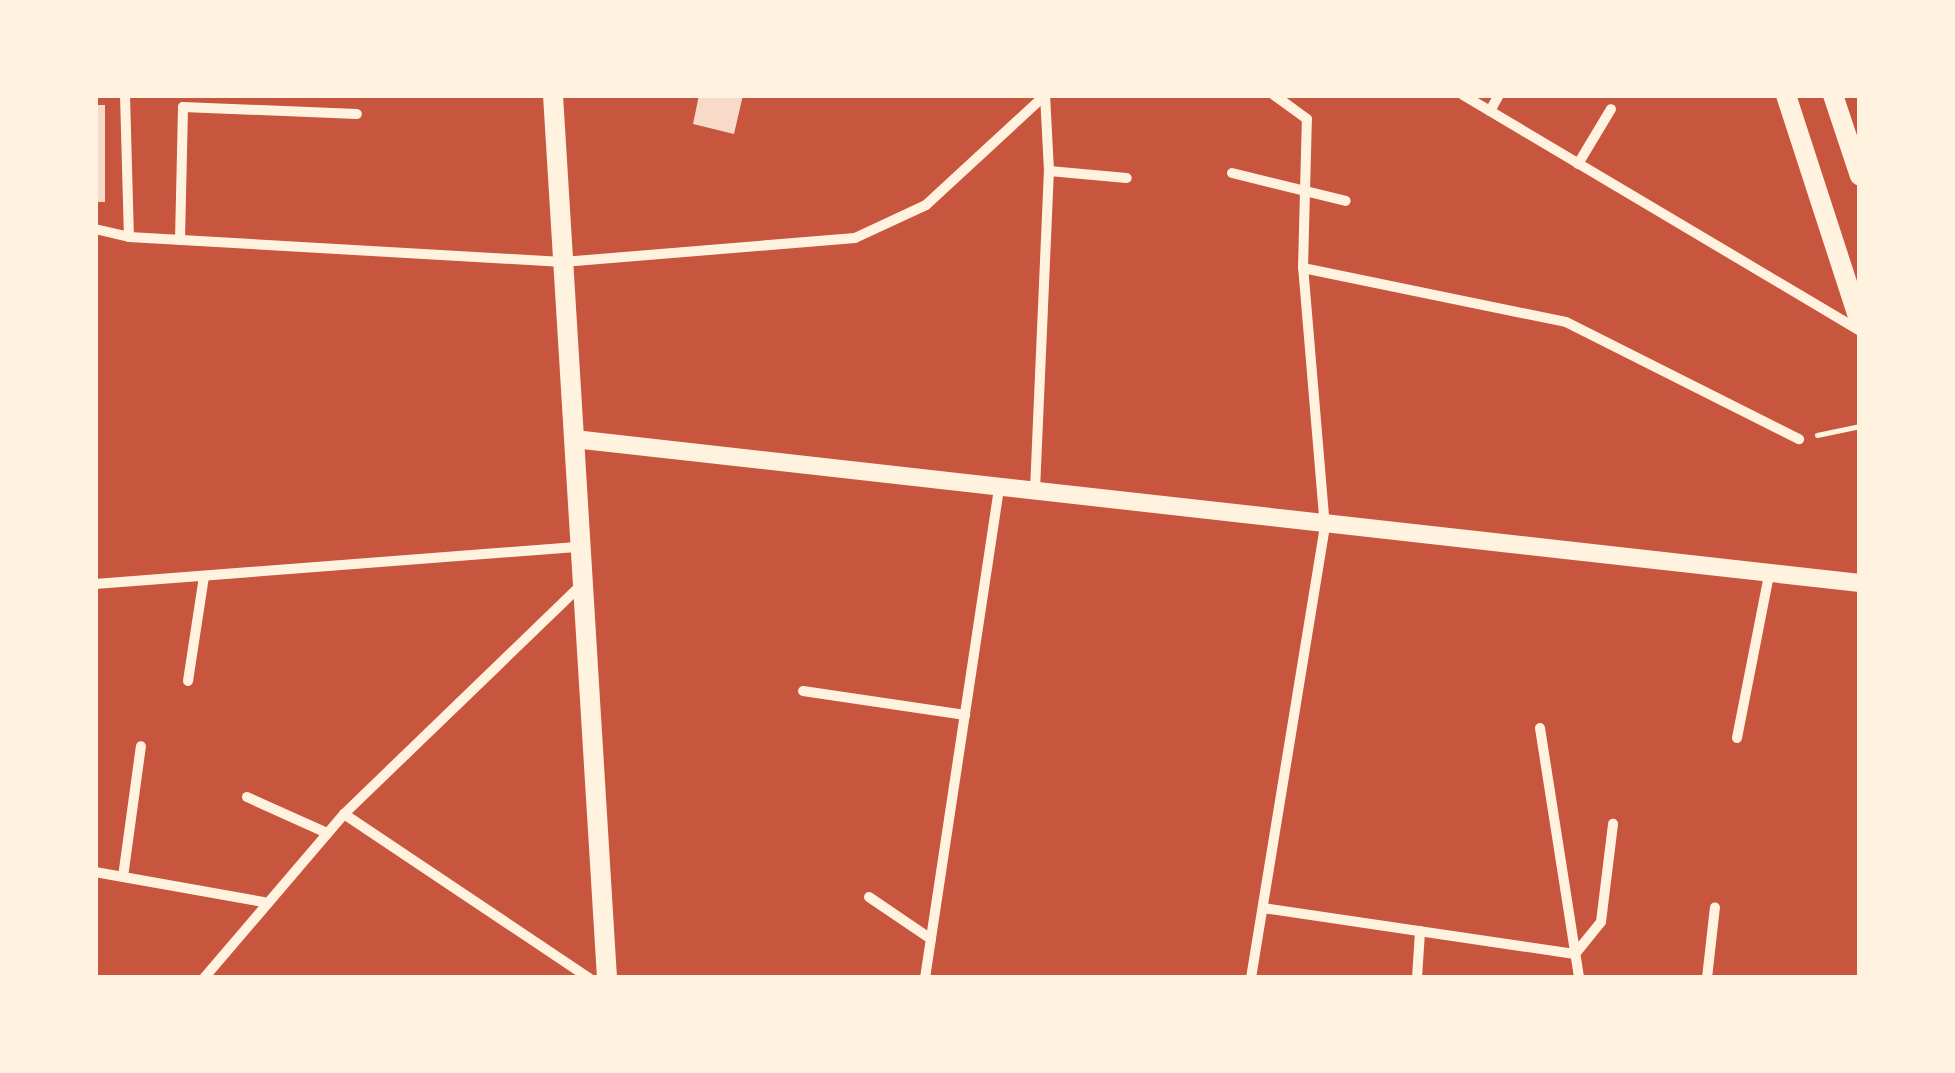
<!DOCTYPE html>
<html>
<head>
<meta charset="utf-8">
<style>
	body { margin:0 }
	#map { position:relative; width:1955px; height:1073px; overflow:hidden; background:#c8553d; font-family:"DM Sans",sans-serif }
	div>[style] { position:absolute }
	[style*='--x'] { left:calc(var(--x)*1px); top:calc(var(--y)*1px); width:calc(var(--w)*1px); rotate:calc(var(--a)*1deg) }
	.building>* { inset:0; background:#f7dbc8; transform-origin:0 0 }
	.path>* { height:5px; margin:-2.5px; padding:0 2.5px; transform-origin:2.5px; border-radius:2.5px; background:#fff3e0 }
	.minor>* { height:10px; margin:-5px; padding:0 5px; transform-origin:5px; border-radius:5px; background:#fff3e0 }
	.tertiary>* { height:18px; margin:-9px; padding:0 9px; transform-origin:9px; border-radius:9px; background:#fff3e0 }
	.secondary>* { height:20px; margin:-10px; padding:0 10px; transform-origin:10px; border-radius:10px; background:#fff3e0 }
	span { translate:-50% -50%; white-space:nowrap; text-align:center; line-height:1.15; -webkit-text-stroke:8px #fff3e0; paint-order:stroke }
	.frame { position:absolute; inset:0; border:98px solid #fff3e0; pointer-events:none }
</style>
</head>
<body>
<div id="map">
	<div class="building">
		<i style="clip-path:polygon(699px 95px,743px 95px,734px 134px,693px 124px)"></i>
		<i style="left:105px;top:105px;width:97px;height:10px;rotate:90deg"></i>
	</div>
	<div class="path">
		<i style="--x:1817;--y:435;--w:44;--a:-11.8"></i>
	</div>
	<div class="minor">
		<i style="--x:125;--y:95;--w:142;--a:88.4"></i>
		<i style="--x:1463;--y:95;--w:460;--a:30.7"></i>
		<i style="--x:1490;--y:111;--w:18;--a:-61"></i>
		<i style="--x:1578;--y:164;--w:64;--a:-59"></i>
		<i style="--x:1049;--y:171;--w:78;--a:5.1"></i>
		<i style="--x:1232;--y:173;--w:117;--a:13.8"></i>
		<i style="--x:95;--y:229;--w:35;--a:13"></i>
		<i style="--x:129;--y:237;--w:435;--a:3.3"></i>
		<i style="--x:563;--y:262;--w:293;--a:-4.7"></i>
		<i style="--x:855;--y:238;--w:78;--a:-24.9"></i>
		<i style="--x:926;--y:205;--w:162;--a:-42.7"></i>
		<i style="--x:180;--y:240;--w:133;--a:-88.7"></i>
		<i style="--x:183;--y:107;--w:174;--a:2.3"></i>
		<i style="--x:1303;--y:268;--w:268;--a:11.6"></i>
		<i style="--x:1566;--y:322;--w:261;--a:26.7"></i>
		<i style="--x:1035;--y:490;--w:319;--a:-87.5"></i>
		<i style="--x:1049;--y:171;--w:76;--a:-93"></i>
		<i style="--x:95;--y:584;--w:486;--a:-4.4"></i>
		<i style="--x:188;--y:681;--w:106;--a:-81.3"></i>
		<i style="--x:803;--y:691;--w:164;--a:8.4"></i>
		<i style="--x:1540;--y:728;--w:253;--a:81.1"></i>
		<i style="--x:1737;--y:738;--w:166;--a:-78.9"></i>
		<i style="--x:247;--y:797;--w:88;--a:24.2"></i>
		<i style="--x:344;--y:814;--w:295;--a:33.8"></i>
		<i style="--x:95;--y:872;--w:172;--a:10.1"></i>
		<i style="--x:123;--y:877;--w:132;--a:-82.2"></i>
		<i style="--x:869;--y:897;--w:75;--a:34.1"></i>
		<i style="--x:1263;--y:908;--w:315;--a:8.4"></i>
		<i style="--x:1575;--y:954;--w:41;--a:-50.9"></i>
		<i style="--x:1601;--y:922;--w:99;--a:-83"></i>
		<i style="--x:204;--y:978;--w:216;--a:-49.5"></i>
		<i style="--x:344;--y:814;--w:328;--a:-44"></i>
		<i style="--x:925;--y:978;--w:498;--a:-81.4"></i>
		<i style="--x:1251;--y:978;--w:456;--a:-80.7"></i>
		<i style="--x:1325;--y:528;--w:261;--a:-94.8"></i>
		<i style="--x:1303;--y:268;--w:149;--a:-88.5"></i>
		<i style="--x:1307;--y:119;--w:41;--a:-144"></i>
		<i style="--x:1417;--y:978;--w:47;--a:-86.3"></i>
		<i style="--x:1707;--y:978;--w:71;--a:-83.6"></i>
	</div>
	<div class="tertiary">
		<i style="--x:574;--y:439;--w:1294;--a:6.39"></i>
	</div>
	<div class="secondary">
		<i style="--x:553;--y:95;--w:885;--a:86.5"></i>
		<i style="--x:1786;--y:95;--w:240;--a:72"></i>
		<i style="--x:1833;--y:95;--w:85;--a:71.6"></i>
	</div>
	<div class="frame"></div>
</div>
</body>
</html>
